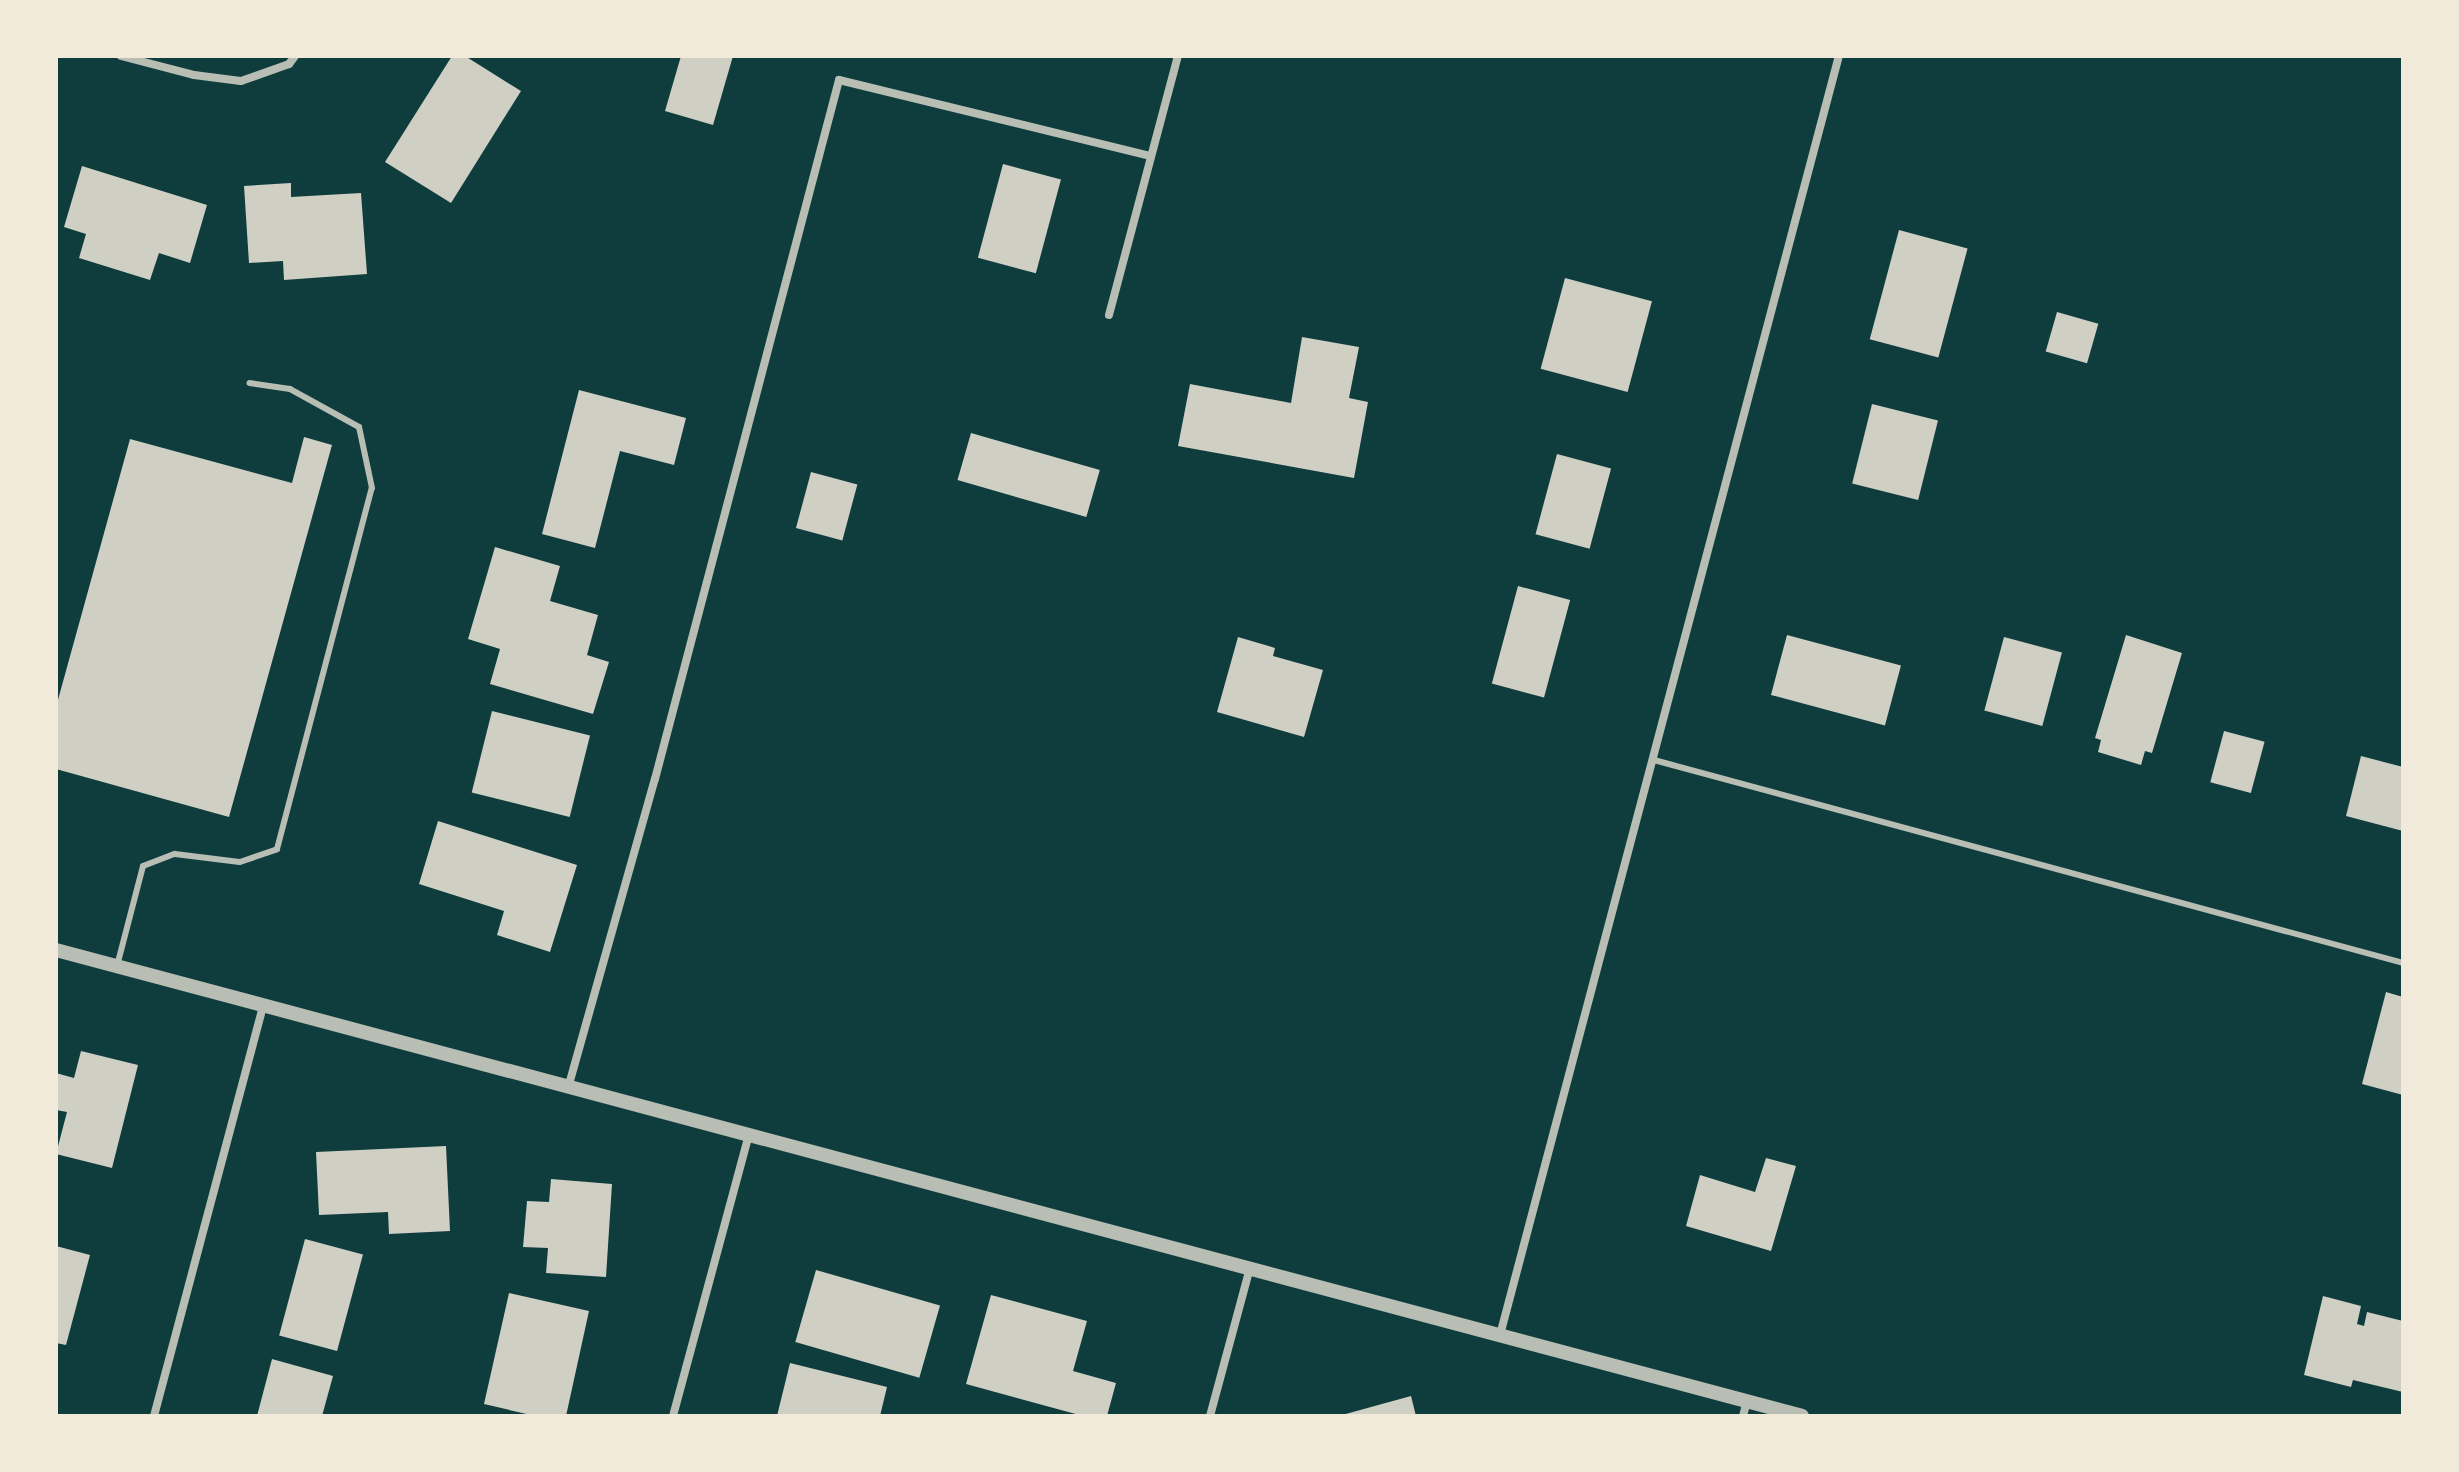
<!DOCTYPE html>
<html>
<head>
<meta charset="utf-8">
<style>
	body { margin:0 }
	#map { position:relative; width:2459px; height:1472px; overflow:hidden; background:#0f3d3e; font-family:Mulish,sans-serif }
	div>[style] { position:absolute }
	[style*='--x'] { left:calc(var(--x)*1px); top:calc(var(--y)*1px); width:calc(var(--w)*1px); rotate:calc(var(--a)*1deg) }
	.building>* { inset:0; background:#cfcfc3; transform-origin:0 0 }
	.service>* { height:6px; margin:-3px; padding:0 3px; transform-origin:3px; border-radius:3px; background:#b8beb3 }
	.minor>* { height:8px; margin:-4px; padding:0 4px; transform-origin:4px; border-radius:4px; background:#b8beb3 }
	.tertiary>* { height:14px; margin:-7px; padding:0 7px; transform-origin:7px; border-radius:7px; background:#b8beb3 }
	span { translate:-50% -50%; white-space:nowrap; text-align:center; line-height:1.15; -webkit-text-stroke:6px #f1e9da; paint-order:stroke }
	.frame { position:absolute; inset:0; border:58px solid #f1e9da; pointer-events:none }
</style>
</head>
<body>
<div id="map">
	<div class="building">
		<i style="clip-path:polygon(452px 56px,465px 56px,521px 91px,451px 203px,385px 162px)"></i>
		<i style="clip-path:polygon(681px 56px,733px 56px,713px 125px,665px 111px)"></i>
		<i style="left:1003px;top:164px;width:60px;height:97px;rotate:15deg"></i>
		<i style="clip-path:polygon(82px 166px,207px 205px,190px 263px,159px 253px,150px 280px,79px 258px,86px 234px,64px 227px)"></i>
		<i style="clip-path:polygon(291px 183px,291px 197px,361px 193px,367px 274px,284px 280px,283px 261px,249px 263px,244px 186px)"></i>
		<i style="left:1899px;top:230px;width:71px;height:113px;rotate:15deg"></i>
		<i style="left:1565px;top:278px;width:90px;height:94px;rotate:15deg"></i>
		<i style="left:2057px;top:312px;width:43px;height:41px;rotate:16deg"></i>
		<i style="clip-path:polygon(1302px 337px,1359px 347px,1349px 398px,1368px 402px,1354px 478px,1178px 446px,1190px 384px,1291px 403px)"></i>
		<i style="clip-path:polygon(579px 390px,686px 418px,674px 465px,620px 451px,595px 548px,542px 534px)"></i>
		<i style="left:1872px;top:404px;width:68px;height:82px;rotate:14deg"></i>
		<i style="left:971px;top:433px;width:134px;height:49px;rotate:16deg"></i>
		<i style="clip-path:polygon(304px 437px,332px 445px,229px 817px,56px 769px,56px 707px,130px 439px,292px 483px)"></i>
		<i style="left:1557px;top:454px;width:56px;height:83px;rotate:15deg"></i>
		<i style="left:811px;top:472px;width:48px;height:58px;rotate:15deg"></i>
		<i style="clip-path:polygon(495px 547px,560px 566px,550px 601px,598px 615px,587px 655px,609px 662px,593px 714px,490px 684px,500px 649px,468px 639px)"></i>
		<i style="left:1518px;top:586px;width:54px;height:101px;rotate:15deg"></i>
		<i style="left:1787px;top:635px;width:118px;height:62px;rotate:15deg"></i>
		<i style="clip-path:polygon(2126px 635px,2182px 653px,2152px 753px,2145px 751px,2141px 765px,2098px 752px,2101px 740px,2095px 738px)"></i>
		<i style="clip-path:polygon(1238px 637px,1275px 648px,1273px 656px,1323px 670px,1304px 737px,1217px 712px)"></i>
		<i style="left:2004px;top:637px;width:60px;height:76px;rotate:15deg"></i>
		<i style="left:492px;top:711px;width:101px;height:84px;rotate:14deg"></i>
		<i style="left:2224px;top:731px;width:42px;height:53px;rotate:15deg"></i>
		<i style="clip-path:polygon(2361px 756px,2403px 767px,2403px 831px,2346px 816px)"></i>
		<i style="clip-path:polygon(438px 821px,577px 865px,550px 952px,497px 935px,504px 911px,419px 884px)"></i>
		<i style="clip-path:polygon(2386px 992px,2403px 997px,2403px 1095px,2362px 1084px)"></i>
		<i style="clip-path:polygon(81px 1051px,138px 1065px,112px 1168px,56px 1154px,67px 1112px,56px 1110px,56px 1073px,74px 1078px)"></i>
		<i style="clip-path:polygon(446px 1146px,450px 1231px,389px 1234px,388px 1212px,319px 1215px,316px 1152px)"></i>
		<i style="clip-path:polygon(1766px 1158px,1796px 1166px,1771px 1251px,1686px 1226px,1700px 1175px,1755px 1192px)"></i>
		<i style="clip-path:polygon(551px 1179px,612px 1184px,606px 1277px,546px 1273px,548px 1248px,523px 1247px,527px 1201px,549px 1202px)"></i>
		<i style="left:305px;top:1239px;width:60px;height:100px;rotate:15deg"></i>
		<i style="clip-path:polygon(56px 1246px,90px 1255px,66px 1345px,56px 1343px)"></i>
		<i style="left:816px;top:1270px;width:129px;height:75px;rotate:16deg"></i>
		<i style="clip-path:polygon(509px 1293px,589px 1311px,566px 1416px,535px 1416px,484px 1404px)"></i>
		<i style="clip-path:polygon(991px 1295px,1087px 1321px,1073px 1371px,1116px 1383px,1107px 1416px,1083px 1416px,966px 1384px)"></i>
		<i style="clip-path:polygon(2323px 1296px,2361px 1306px,2357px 1324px,2364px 1326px,2367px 1312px,2403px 1321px,2403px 1392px,2353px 1380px,2351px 1387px,2304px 1375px)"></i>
		<i style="clip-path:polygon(272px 1359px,333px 1376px,322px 1416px,257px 1416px)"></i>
		<i style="clip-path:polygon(790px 1363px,887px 1387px,880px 1416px,777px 1416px)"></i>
		<i style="clip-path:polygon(1411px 1396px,1416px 1416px,1342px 1416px,1342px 1415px)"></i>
	</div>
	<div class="service">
		<i style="--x:1654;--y:760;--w:776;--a:15.16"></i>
		<i style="--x:117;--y:966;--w:103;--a:-75.4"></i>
		<i style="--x:143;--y:866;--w:34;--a:-21"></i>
		<i style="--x:175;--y:854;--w:65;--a:7"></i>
		<i style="--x:240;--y:862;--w:39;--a:-19"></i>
		<i style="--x:277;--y:849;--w:373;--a:-75.3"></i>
		<i style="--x:372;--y:488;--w:62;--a:-102"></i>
		<i style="--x:359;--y:427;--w:79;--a:-151.2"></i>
		<i style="--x:290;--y:389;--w:41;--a:-171.7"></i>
	</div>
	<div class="minor">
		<i style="--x:121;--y:56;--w:75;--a:14.6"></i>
		<i style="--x:194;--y:75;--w:47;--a:7.3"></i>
		<i style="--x:241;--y:81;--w:51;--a:-19.5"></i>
		<i style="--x:289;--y:64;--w:10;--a:-53"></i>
		<i style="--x:1109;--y:315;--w:268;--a:-75.1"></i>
		<i style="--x:568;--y:1088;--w:321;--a:-74.3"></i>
		<i style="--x:655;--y:779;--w:723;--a:-75.25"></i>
		<i style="--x:839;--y:80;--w:321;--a:13.7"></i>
		<i style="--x:1500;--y:1335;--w:1323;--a:-75.16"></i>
		<i style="--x:154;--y:1416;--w:424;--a:-75.1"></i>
		<i style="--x:673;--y:1416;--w:292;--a:-74.9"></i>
		<i style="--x:1210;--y:1416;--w:153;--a:-74.9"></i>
		<i style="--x:1743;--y:1416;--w:16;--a:-75"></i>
	</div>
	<div class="tertiary">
		<i style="--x:56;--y:950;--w:1807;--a:14.94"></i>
	</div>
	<div class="frame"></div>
</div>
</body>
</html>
